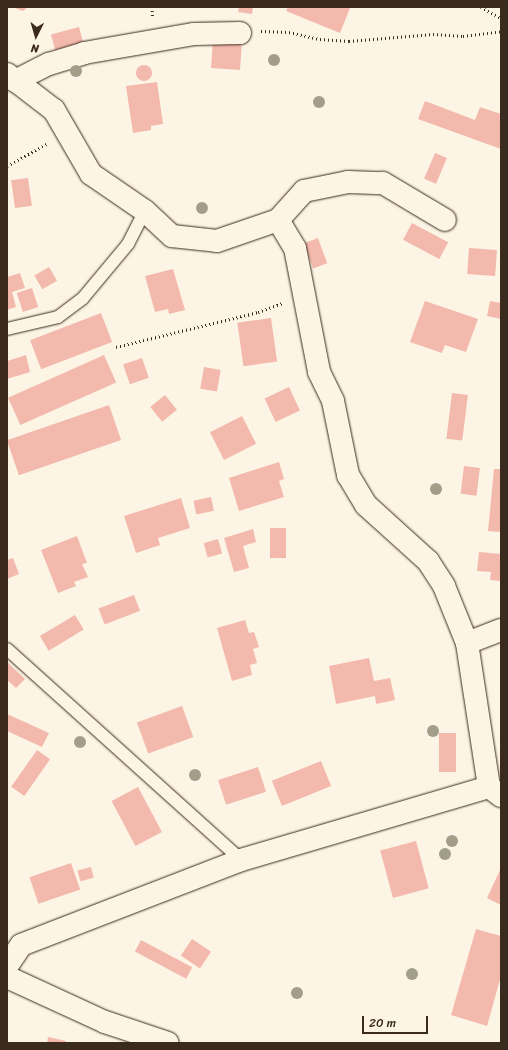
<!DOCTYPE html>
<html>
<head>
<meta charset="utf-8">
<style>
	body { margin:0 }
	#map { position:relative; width:508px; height:1050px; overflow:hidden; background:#fcf5e5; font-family:Sriracha,sans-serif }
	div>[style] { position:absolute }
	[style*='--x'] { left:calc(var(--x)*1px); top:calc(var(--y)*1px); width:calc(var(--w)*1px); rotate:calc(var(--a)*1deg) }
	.building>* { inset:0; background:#f4b9ad; transform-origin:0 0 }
	.round { border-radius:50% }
	.path>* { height:2.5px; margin-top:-1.25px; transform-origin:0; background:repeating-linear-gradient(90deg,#3b2a1e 0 1px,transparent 0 4px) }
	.roads { filter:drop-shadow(0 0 1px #3b2a1e) drop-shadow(0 0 1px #3b2a1e) }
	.service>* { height:12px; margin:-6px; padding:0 6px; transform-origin:6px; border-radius:6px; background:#fcf5e5 }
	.minor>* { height:22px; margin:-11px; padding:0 11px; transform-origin:11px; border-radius:11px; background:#fcf5e5 }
	.secondary>* { height:22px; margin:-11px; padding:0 11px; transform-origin:11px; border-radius:11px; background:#fcf5e5 }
	.trees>* { width:12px; height:12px; margin:-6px; border-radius:50%; background:#a29e89 }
	span { translate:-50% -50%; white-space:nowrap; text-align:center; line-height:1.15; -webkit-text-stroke:3.5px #fcf5e5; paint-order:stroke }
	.frame { position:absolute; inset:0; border:8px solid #3b2a1e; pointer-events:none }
	.north { position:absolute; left:16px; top:16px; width:40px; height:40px; -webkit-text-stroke:3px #fcf5e5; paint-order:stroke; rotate:185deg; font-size:11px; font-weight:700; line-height:16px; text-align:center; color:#3b2a1e }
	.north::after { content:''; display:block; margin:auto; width:14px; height:18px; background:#3b2a1e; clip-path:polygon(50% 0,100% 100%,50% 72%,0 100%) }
	.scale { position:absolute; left:362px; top:1016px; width:66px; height:18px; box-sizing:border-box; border:2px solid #3b2a1e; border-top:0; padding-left:5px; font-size:12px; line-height:14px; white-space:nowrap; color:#3b2a1e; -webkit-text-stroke:3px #fcf5e5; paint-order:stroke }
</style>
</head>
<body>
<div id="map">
	<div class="building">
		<i style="clip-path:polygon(12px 7px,28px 7px,23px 11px)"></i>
		<i style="clip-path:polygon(239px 7px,253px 7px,252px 14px,238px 12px)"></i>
		<i style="clip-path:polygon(288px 7px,348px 7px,350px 8px,340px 33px,286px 11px)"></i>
		<i style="left:79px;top:27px;width:16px;height:29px;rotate:75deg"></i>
		<i style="left:213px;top:40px;width:29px;height:28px;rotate:4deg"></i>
		<i class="round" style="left:136px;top:65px;width:16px;height:16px"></i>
		<i style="clip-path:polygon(157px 82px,163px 124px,151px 126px,151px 130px,133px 133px,126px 86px)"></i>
		<i style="clip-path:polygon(425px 101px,475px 120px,480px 107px,501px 114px,501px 149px,418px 119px)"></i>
		<i style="left:435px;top:153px;width:13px;height:28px;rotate:23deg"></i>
		<i style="left:28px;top:178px;width:28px;height:17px;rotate:82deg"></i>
		<i style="left:412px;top:223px;width:41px;height:19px;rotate:28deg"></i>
		<i style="left:318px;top:238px;width:27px;height:15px;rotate:70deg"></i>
		<i style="left:469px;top:248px;width:28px;height:26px;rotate:4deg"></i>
		<i style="left:49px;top:267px;width:16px;height:17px;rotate:60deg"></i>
		<i style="clip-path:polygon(173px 269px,185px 310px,169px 314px,168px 309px,155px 312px,145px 276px)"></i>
		<i style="clip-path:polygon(20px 273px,25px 288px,12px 292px,16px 307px,7px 310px,7px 277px)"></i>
		<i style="left:32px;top:288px;width:20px;height:16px;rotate:72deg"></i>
		<i style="clip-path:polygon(425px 301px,478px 319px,466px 352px,445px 345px,442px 353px,410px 342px)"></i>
		<i style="clip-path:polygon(490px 301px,501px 303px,501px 319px,487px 316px)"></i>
		<i style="left:101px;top:313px;width:31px;height:76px;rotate:69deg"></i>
		<i style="left:271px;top:318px;width:44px;height:34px;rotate:82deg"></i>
		<i style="clip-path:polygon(26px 355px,30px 372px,7px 379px,7px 361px)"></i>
		<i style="left:104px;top:355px;width:30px;height:105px;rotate:66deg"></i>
		<i style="left:142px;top:358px;width:21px;height:20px;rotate:71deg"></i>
		<i style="left:204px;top:367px;width:17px;height:22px;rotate:10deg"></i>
		<i style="left:289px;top:387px;width:26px;height:27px;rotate:65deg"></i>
		<i style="left:452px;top:393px;width:16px;height:46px;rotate:7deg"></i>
		<i style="left:165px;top:395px;width:19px;height:19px;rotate:51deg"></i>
		<i style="left:109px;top:405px;width:37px;height:108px;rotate:71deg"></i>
		<i style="left:242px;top:416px;width:31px;height:36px;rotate:63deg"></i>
		<i style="clip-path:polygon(279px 462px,284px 479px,279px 481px,284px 497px,239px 511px,229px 478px)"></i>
		<i style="left:464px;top:466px;width:16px;height:28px;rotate:7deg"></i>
		<i style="clip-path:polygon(494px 469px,501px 469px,501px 532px,488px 531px)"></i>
		<i style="left:211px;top:497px;width:14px;height:18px;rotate:78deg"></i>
		<i style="clip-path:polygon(181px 498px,190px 528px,158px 538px,160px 545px,136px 553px,124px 516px)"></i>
		<i style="left:270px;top:528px;width:16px;height:30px"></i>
		<i style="clip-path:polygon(253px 529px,256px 542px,243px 546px,249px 568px,234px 572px,224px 538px)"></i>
		<i style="clip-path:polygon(77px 536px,87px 563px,82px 564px,88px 577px,74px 582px,76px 586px,58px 593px,41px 550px)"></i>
		<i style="left:218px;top:539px;width:15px;height:15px;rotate:74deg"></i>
		<i style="clip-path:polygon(479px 552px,501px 554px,501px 581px,490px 580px,491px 572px,477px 571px)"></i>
		<i style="clip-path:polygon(13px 558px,19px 574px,7px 579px,7px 560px)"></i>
		<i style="left:134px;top:595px;width:17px;height:38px;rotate:69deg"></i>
		<i style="left:75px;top:615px;width:17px;height:41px;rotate:59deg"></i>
		<i style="clip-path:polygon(245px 620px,249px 633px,254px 632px,259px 647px,253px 649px,257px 663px,250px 665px,252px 675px,232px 681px,217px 628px)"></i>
		<i style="clip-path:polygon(369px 658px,374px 681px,390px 678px,395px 700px,376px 704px,375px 696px,336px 704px,329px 666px)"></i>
		<i style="clip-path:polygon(7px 662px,25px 679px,16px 688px,7px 680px)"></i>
		<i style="left:182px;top:706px;width:33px;height:48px;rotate:70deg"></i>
		<i style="clip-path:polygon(7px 714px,49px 733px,42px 747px,7px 731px)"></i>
		<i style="left:439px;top:733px;width:17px;height:39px"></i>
		<i style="left:37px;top:750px;width:16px;height:45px;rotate:35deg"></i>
		<i style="left:321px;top:761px;width:27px;height:53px;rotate:68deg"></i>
		<i style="left:258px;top:767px;width:26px;height:42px;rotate:72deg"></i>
		<i style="left:138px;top:787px;width:51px;height:30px;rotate:62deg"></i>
		<i style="left:416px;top:841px;width:49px;height:37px;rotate:75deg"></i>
		<i style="left:71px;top:863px;width:28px;height:44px;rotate:71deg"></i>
		<i style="left:91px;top:867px;width:11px;height:14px;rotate:75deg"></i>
		<i style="clip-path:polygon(501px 868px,501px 905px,487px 898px)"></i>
		<i style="clip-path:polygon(476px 929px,501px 936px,501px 976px,487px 1026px,451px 1015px)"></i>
		<i style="left:192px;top:939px;width:23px;height:20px;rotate:34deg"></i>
		<i style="left:141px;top:940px;width:58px;height:13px;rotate:28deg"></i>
		<i style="clip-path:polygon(48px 1037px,66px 1041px,65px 1043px,47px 1043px)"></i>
	</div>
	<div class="path">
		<i style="--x:152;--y:7;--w:11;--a:85"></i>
		<i style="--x:481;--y:7;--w:23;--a:29"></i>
		<i style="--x:261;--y:31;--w:28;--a:2"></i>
		<i style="--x:289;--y:32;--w:32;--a:13"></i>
		<i style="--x:320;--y:39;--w:29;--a:4"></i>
		<i style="--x:349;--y:41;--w:84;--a:-4.8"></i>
		<i style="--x:433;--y:34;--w:30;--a:4"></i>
		<i style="--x:463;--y:36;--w:38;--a:-7"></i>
		<i style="--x:7;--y:166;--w:47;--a:-29.3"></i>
		<i style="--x:116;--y:347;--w:146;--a:-13.8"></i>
		<i style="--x:258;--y:312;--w:27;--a:-20"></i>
	</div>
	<div class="roads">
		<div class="service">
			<i style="--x:7;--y:329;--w:52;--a:-13.2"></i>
			<i style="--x:58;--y:317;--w:31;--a:-37"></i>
			<i style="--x:83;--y:298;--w:70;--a:-50.2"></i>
			<i style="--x:128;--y:244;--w:37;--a:-63"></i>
			<i style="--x:7;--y:649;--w:315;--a:42"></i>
		</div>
		<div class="minor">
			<i style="--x:7;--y:74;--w:59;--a:37.5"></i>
			<i style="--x:54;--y:110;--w:74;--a:60"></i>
			<i style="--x:91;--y:174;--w:65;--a:34.4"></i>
			<i style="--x:145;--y:211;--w:37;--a:43"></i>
			<i style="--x:172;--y:236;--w:45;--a:6.3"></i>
			<i style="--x:217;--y:241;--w:65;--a:-19"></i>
			<i style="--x:278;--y:220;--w:33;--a:59"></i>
			<i style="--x:295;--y:248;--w:126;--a:79"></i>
			<i style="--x:319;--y:372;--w:32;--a:64"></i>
			<i style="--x:333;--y:401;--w:76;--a:78.5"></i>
			<i style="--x:348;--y:475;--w:35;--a:59"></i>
			<i style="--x:366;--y:505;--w:84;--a:42.1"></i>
			<i style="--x:428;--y:561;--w:30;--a:57"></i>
			<i style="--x:444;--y:586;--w:61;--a:68"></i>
			<i style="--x:467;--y:643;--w:146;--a:81.3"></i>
			<i style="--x:489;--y:787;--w:15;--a:37"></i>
			<i style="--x:15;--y:81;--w:38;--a:-27"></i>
			<i style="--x:49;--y:64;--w:37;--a:-17"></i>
			<i style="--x:84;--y:53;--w:112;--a:-9.8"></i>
			<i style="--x:194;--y:34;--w:46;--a:-1.2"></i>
			<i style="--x:278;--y:220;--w:39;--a:-48"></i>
			<i style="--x:304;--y:191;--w:45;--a:-11.6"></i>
			<i style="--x:348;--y:182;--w:35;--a:2"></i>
			<i style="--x:383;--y:183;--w:72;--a:30.8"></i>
			<i style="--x:467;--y:643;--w:36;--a:-21"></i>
			<i style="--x:7;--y:966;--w:25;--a:-56"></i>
			<i style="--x:21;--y:945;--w:236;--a:-21.1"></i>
			<i style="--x:241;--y:860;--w:259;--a:-16.4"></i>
		</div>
		<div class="secondary">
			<i style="--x:7;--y:977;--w:108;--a:24.7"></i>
			<i style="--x:105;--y:1022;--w:66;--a:18.4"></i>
		</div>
	</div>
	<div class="trees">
		<i style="left:274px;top:60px"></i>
		<i style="left:76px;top:71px"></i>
		<i style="left:319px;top:102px"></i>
		<i style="left:202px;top:208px"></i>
		<i style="left:436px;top:489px"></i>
		<i style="left:433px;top:731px"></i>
		<i style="left:80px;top:742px"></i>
		<i style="left:195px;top:775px"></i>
		<i style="left:452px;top:841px"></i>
		<i style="left:445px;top:854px"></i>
		<i style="left:412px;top:974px"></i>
		<i style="left:297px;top:993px"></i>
	</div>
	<div class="frame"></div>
	<div class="north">N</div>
	<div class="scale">20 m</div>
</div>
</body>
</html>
